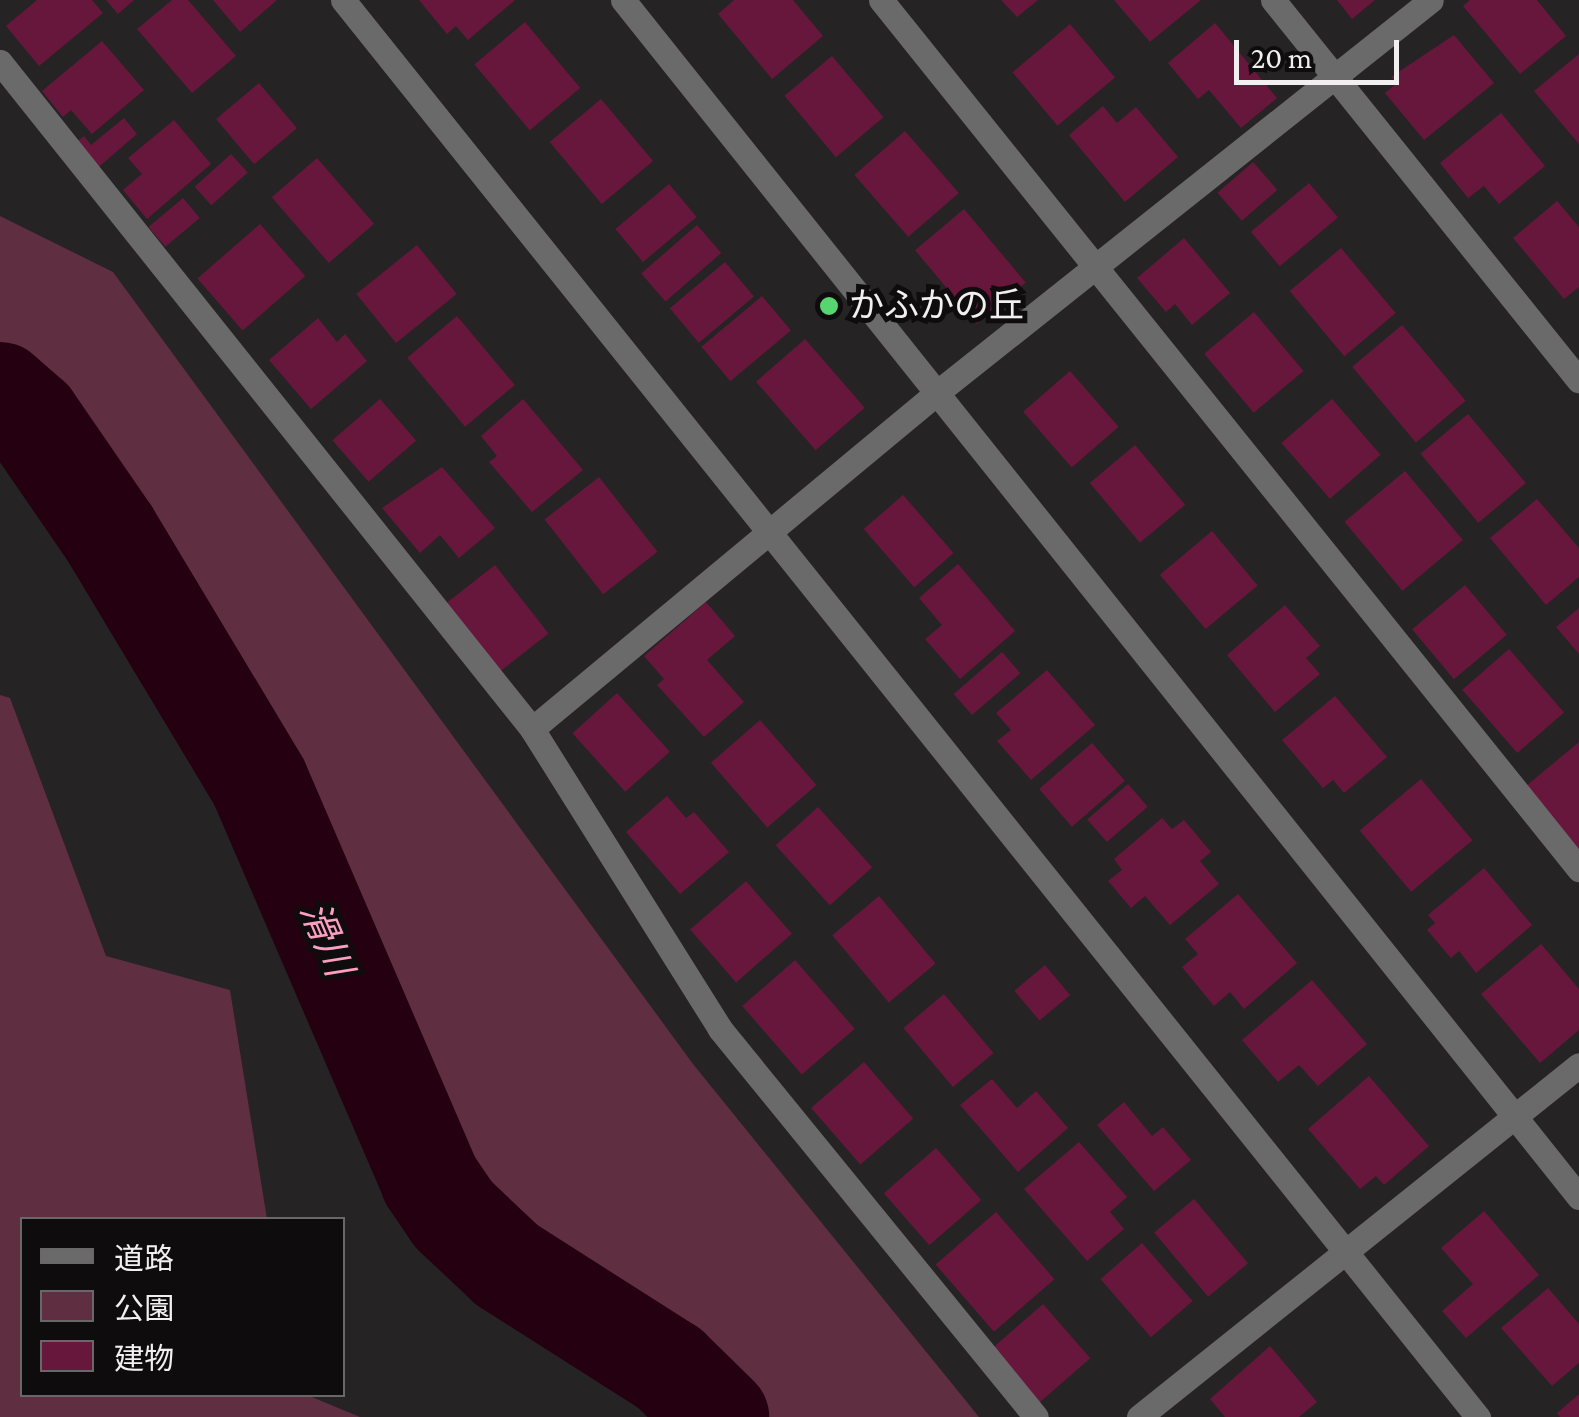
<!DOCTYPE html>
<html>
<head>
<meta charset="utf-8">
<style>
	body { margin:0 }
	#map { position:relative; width:1579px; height:1417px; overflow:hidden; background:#252323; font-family:"Crimson Pro","Noto Sans JP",serif }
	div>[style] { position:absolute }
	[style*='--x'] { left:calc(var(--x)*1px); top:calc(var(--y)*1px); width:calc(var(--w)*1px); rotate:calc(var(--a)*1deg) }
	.green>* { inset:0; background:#5f2e40 }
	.river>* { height:100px; margin:-50px; padding:0 50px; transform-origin:50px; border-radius:50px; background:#250010 }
	.building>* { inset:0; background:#68173c; transform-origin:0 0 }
	.minor>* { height:25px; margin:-12.5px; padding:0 12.5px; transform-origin:12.5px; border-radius:12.5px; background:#6b6a6a }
	.tertiary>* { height:25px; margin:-12.5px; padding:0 12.5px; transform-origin:12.5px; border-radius:12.5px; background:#6b6a6a }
	.dots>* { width:28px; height:28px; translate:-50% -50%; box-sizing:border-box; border:5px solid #0e0c0d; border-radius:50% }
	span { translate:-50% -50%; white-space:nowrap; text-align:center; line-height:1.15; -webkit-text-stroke:10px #0e0c0d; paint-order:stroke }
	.poi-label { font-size:35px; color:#f1efef }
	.left { translate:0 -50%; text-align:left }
	.water-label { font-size:38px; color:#fd9ec0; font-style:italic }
	.legend { position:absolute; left:20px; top:1217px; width:325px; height:180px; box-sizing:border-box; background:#0e0c0d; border:2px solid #696767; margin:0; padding:12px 18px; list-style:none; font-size:30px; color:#f1efef }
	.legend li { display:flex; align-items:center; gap:20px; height:50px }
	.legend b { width:50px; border:2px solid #696767 }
	.scale { position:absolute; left:1234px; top:40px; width:165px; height:45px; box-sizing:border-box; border:5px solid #f1efef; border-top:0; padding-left:12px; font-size:30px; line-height:35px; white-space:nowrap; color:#f1efef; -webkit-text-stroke:8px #0e0c0d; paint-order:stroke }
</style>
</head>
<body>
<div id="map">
	<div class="green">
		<i style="clip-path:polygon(0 216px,113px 272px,693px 1064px,979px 1417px,708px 1417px,457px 1239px,316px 875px,88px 473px,0 418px)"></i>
		<i style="clip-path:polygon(0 695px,10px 698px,106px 956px,230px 990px,267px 1219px,22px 1220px,22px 1394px,307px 1395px,360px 1417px,0 1417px)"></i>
	</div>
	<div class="river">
		<i style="--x:0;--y:392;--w:41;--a:41.1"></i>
		<i style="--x:31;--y:419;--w:140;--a:55.5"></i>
		<i style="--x:110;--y:534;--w:289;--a:59"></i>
		<i style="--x:259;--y:782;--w:433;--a:66.7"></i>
		<i style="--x:430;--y:1180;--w:42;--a:55.6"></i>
		<i style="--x:454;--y:1215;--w:73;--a:43.3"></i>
		<i style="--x:507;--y:1265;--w:193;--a:32.5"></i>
		<i style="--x:670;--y:1369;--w:69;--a:44.4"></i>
	</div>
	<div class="building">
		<i style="clip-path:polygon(37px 0,92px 0,103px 13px,39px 66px,6px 26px)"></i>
		<i style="clip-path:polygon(106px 0,134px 0,118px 14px)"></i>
		<i style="clip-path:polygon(172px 0,188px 0,236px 56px,192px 93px,137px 29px)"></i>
		<i style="clip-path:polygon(213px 0,277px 0,240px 32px)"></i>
		<i style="clip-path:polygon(419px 0,515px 0,468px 40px,456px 26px,447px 34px)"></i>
		<i style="clip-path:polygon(734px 0,793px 0,823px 36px,772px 79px,718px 14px)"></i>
		<i style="clip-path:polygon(1001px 0,1038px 0,1017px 17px)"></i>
		<i style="clip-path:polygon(1114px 0,1201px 0,1150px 42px)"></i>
		<i style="clip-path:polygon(1337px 0,1375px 0,1352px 19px)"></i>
		<i style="clip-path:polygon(1470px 0,1537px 0,1566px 36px,1520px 74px,1463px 6px)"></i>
		<i style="left:525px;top:22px;width:86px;height:66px;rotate:50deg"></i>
		<i style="clip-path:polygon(1215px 23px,1277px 98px,1241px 128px,1209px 90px,1198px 99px,1168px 63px)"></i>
		<i style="left:1070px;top:24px;width:70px;height:75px;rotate:50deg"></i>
		<i style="clip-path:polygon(1454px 35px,1494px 83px,1424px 140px,1385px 93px,1397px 83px,1391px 77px)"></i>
		<i style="clip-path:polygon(102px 41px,144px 90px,92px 134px,71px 110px,63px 117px,42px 91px)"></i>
		<i style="clip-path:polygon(1579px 54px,1579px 144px,1534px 91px)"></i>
		<i style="left:832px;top:56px;width:80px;height:62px;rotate:50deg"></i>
		<i style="left:259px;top:83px;width:59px;height:56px;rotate:50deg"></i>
		<i style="left:601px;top:99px;width:81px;height:67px;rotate:50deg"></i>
		<i style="clip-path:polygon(1103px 106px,1117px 123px,1136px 107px,1178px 157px,1125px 202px,1069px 135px)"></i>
		<i style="clip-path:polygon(1501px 113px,1545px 166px,1499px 204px,1484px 186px,1468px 198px,1440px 163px)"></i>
		<i style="clip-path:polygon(124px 118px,137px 134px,94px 171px,72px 145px,84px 136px,91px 145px)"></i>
		<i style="clip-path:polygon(174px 120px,211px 164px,147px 219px,123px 190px,142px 174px,128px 158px)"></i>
		<i style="left:905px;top:131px;width:82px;height:67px;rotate:49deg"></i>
		<i style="left:231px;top:154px;width:25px;height:49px;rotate:48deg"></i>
		<i style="left:317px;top:158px;width:87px;height:60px;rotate:49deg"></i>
		<i style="left:1253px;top:162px;width:37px;height:47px;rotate:49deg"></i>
		<i style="left:1309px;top:183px;width:45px;height:76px;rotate:50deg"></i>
		<i style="left:669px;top:184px;width:43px;height:70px;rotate:50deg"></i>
		<i style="left:183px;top:198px;width:26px;height:45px;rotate:50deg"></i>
		<i style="clip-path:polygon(1557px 201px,1579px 227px,1579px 287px,1564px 299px,1513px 238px)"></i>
		<i style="left:964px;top:209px;width:96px;height:64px;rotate:50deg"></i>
		<i style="left:260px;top:224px;width:69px;height:83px;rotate:49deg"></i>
		<i style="left:697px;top:225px;width:37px;height:74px;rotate:49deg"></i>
		<i style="clip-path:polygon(1184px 238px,1230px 293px,1192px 325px,1175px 304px,1166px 312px,1137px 278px)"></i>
		<i style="left:417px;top:245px;width:63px;height:78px;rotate:51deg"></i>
		<i style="left:1341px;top:248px;width:85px;height:67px;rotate:50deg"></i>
		<i style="left:725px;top:262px;width:45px;height:72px;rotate:50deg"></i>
		<i style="left:762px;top:296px;width:45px;height:79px;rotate:50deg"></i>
		<i style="left:1254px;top:312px;width:77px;height:65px;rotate:50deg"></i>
		<i style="left:457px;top:316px;width:90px;height:65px;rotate:50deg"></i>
		<i style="clip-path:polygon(318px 318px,337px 342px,345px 334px,367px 361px,311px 409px,269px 360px)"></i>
		<i style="left:1402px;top:325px;width:99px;height:65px;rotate:50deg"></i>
		<i style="left:805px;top:339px;width:91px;height:65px;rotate:49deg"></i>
		<i style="left:1070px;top:371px;width:74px;height:62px;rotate:49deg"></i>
		<i style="left:380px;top:399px;width:55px;height:63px;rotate:49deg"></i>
		<i style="clip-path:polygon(523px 399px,583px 470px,532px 512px,489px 462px,497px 456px,481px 436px)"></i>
		<i style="left:1332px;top:399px;width:74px;height:67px;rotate:49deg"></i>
		<i style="left:1468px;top:414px;width:90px;height:62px;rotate:50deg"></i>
		<i style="left:1135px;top:445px;width:78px;height:59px;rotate:50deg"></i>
		<i style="clip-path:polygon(442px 467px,495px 528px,459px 558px,440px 535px,420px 553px,382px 508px)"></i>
		<i style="left:1405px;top:471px;width:90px;height:79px;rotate:50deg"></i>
		<i style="left:599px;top:477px;width:95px;height:69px;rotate:52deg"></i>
		<i style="left:903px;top:495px;width:77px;height:52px;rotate:49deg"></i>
		<i style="clip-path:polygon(1537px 499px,1579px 548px,1579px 577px,1546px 605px,1490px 538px)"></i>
		<i style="left:1212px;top:531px;width:71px;height:68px;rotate:50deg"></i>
		<i style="clip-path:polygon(958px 564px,1015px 631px,960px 679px,925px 639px,942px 625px,919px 598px)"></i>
		<i style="left:495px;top:565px;width:87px;height:62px;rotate:52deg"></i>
		<i style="left:1465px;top:585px;width:65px;height:69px;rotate:50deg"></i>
		<i style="clip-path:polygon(706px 602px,735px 636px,707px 660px,744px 702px,704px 737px,657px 685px,664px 679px,644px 656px)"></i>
		<i style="clip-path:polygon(1285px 605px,1320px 646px,1306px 658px,1320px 674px,1275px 712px,1227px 655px)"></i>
		<i style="clip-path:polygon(1579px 608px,1579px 654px,1556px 627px)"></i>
		<i style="left:1509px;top:649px;width:84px;height:62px;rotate:49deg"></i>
		<i style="left:1002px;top:652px;width:28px;height:64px;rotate:49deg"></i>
		<i style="clip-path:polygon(1047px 670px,1095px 725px,1031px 780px,997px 741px,1011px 730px,996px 713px)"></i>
		<i style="left:617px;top:693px;width:79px;height:60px;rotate:48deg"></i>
		<i style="clip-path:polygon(1335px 696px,1387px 757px,1344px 793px,1333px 780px,1323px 788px,1282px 740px)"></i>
		<i style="left:760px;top:720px;width:86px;height:65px;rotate:49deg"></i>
		<i style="clip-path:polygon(1579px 742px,1579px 849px,1526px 786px)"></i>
		<i style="left:1092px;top:743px;width:50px;height:70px;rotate:49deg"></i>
		<i style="left:1421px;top:779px;width:80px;height:80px;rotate:50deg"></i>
		<i style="left:1128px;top:784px;width:30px;height:54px;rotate:49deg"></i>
		<i style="clip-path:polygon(667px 796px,686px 818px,694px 812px,729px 852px,680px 894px,626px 832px)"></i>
		<i style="left:818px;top:807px;width:81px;height:57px;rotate:48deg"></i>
		<i style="clip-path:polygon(1162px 818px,1172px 829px,1184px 820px,1211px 852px,1200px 861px,1219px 884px,1170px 925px,1145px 896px,1131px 908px,1108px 881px,1122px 870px,1114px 859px)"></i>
		<i style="clip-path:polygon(1484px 868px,1532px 925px,1476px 973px,1459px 951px,1451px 958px,1427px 930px,1435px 923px,1428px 915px)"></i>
		<i style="left:746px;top:881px;width:70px;height:74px;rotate:49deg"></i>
		<i style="clip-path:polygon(1238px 894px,1297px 963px,1244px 1009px,1230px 992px,1214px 1006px,1182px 967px,1198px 954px,1185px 939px)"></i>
		<i style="left:879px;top:896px;width:88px;height:61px;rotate:50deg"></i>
		<i style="clip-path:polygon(1541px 944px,1579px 989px,1579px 1030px,1540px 1063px,1481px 994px)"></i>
		<i style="left:795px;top:960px;width:91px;height:70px;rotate:49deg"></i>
		<i style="left:1045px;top:965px;width:39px;height:40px;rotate:50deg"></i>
		<i style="clip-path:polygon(1312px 980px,1367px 1044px,1318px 1086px,1299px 1065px,1278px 1082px,1242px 1040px)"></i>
		<i style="left:944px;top:994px;width:77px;height:53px;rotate:50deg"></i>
		<i style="left:864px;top:1062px;width:75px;height:70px;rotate:49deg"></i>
		<i style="clip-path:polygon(1369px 1076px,1429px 1146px,1384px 1185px,1376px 1176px,1360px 1189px,1308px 1129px)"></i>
		<i style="clip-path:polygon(992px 1079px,1017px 1108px,1036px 1091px,1068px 1128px,1018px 1172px,960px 1105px)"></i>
		<i style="clip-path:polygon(1124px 1102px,1152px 1136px,1163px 1127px,1191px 1160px,1154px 1191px,1097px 1125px)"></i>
		<i style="clip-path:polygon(1079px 1142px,1127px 1197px,1110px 1212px,1124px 1229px,1087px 1261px,1024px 1189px)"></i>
		<i style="left:936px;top:1148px;width:69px;height:69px;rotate:49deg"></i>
		<i style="left:1194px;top:1199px;width:84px;height:52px;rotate:50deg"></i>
		<i style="clip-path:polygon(1484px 1211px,1539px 1275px,1466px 1338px,1442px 1311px,1473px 1284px,1441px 1248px)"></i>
		<i style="left:996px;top:1212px;width:89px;height:80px;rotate:49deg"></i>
		<i style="left:1142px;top:1243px;width:77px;height:55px;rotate:49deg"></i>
		<i style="clip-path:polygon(1548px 1288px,1579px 1324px,1579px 1363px,1552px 1386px,1501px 1328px)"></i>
		<i style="left:1043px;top:1304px;width:72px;height:73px;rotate:49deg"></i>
		<i style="clip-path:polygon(1270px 1346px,1317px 1402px,1299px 1417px,1225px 1417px,1210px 1399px)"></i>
		<i style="clip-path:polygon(1579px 1394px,1579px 1417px,1560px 1417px,1557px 1413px)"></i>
	</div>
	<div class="minor">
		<i style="--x:343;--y:0;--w:1816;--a:51.31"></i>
		<i style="--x:881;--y:0;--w:1115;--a:51.23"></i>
		<i style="--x:1273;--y:0;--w:488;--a:51.2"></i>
		<i style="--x:0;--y:62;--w:853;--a:51.42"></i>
		<i style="--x:532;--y:729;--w:354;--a:57.9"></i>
		<i style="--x:720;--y:1029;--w:500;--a:50.84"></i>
		<i style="--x:532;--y:729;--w:529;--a:-39.71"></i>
		<i style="--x:939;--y:391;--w:628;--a:-38.47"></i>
		<i style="--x:1139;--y:1417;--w:563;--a:-38.66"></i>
	</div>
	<div class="tertiary">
		<i style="--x:623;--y:0;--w:1532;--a:51.39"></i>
	</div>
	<div class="dots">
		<i style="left:829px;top:306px;background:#57d570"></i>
	</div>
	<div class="poi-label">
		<span class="left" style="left:849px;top:306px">かふかの丘</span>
	</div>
	<div class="water-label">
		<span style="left:326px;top:939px;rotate:67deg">滑川</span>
	</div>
	<ul class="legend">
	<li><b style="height:12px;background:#6b6a6a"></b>道路</li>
	<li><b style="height:28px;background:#5f2e40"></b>公園</li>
	<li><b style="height:28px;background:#68173c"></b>建物</li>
	</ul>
	<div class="scale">20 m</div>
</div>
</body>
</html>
